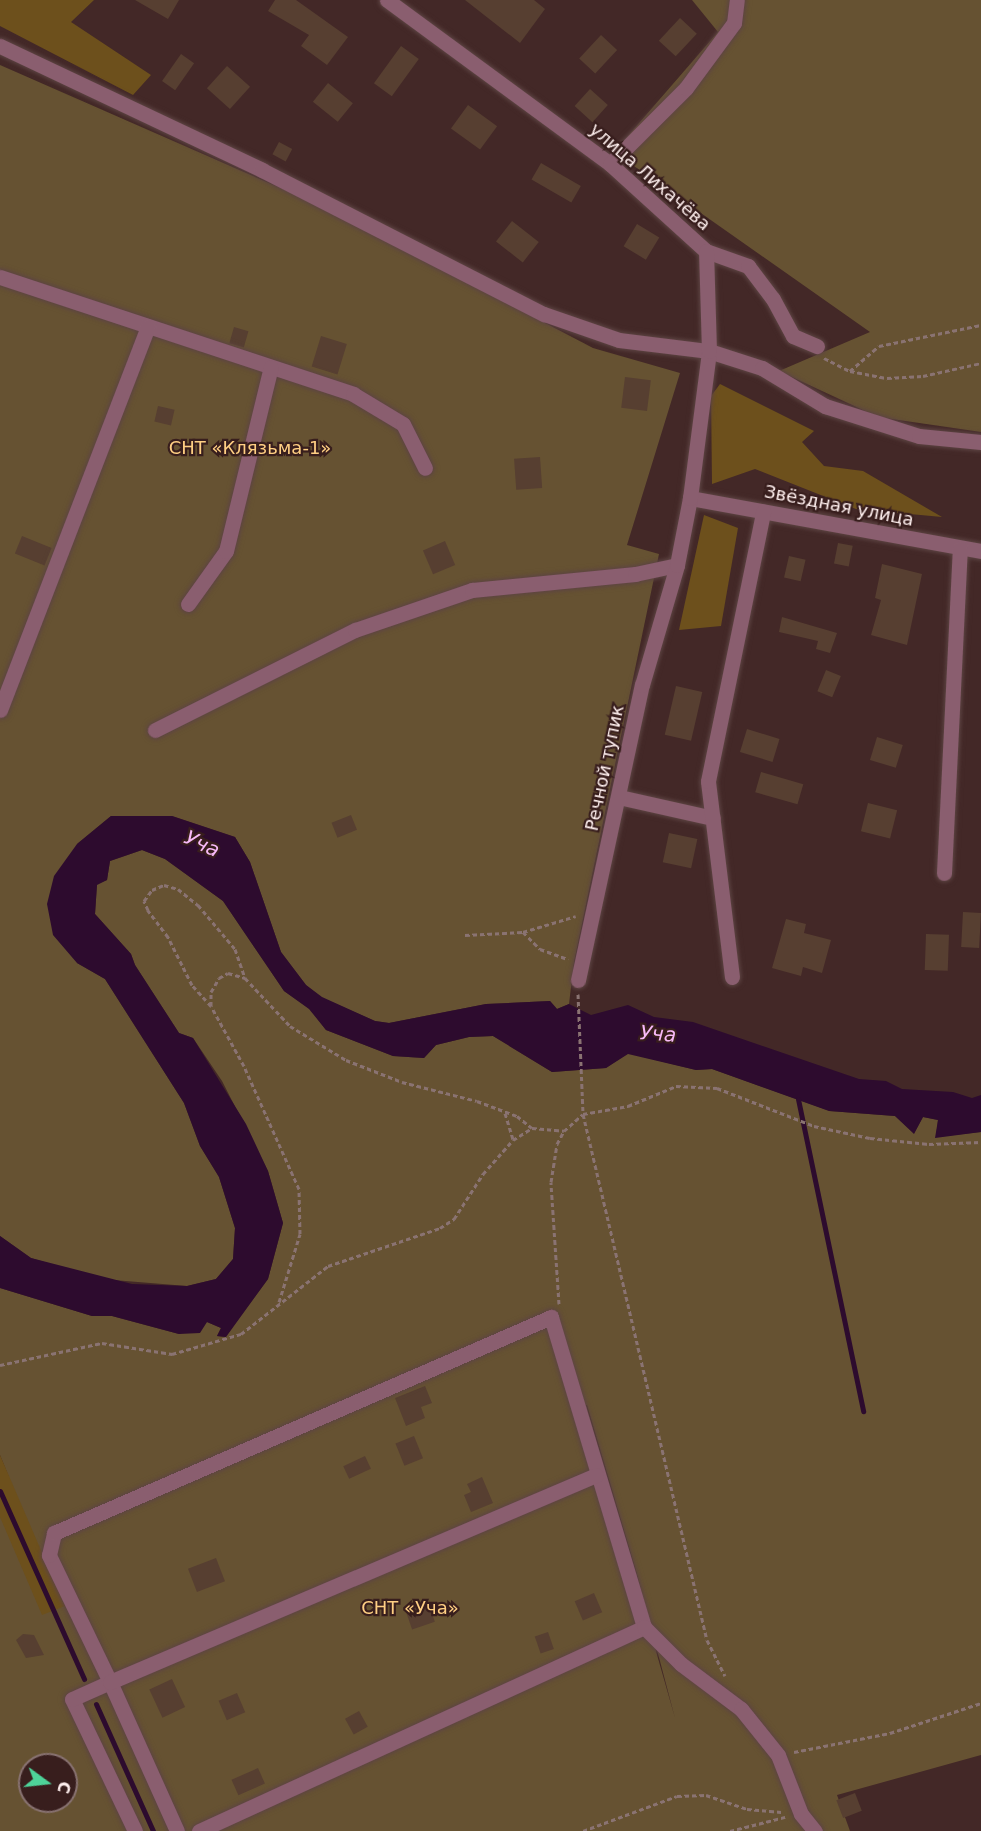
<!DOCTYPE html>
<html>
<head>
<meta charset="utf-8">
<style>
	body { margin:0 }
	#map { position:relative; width:981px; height:1831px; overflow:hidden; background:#432827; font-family:"DejaVu Sans",sans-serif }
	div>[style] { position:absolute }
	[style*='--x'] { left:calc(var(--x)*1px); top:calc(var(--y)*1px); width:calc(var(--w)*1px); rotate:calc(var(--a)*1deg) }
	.green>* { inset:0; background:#665232 }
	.forest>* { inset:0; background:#6d501c }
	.water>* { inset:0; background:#2d0b2e }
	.stream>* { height:5px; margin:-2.5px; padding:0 2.5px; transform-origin:2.5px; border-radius:2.5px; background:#2d0b2e }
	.building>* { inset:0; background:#573f31; transform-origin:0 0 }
	.path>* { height:3px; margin-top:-1.5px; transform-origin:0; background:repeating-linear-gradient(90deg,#8a7372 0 4.5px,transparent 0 7.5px) }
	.roads { filter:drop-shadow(0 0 2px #5d4443) drop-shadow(0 0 2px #5d4443) }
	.minor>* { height:15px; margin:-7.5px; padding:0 7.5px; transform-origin:7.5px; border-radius:7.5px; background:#8a5e6f }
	span { translate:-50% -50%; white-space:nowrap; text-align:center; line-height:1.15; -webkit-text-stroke:4.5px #381e1d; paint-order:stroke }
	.street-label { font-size:18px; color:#fff0ef }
	.park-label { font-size:18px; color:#ffcf83 }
	.water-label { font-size:20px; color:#f8baf8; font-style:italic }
	.north { position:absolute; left:18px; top:1753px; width:60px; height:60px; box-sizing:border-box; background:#381e1d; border:2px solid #887271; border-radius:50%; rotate:105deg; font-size:16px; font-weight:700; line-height:24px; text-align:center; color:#fff0ef }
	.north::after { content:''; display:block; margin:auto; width:21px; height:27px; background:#4ed399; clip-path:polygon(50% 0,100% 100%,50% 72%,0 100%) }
</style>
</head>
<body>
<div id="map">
	<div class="green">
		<i style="clip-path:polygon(692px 0,981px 0,981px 432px,878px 417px,779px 371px,870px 332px,614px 152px,718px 32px)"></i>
		<i style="clip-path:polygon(0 65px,326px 208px,593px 348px,680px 373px,627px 545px,659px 554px,574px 962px,569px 1004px,557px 1009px,550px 1001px,486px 1004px,389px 1023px,375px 1021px,322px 998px,306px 985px,281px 952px,250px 862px,235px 837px,172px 816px,111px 816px,77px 844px,77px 963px,105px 979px,184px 1103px,200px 1146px,219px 1177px,235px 1228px,233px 1259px,216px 1279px,187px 1286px,101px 1279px,31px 1258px,0 1236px)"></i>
		<i style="clip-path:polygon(evenodd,142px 850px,165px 859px,223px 901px,284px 991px,310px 1009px,326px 1030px,393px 1056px,424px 1058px,436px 1045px,469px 1037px,493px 1036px,552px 1072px,606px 1068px,628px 1053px,696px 1070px,712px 1069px,830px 1111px,895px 1116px,914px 1133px,923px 1117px,938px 1120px,936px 1137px,981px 1132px,981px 1755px,837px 1795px,850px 1831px,0 1831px,0 1482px,9px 1477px,0 1455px,0 1288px,92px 1316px,112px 1316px,179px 1334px,207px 1322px,221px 1328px,217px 1336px,225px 1337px,268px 1279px,283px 1223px,268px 1171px,222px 1081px,193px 1038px,179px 1033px,135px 965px,131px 954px,95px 914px,97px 884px,107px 880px,110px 861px,142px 850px,587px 1405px,637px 1574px,675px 1718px,586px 1405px,587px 1405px,142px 850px,30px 1765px,66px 1765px,66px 1801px,30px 1801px,30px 1765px)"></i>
	</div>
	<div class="forest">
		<i style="clip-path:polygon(0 0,94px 0,71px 22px,151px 75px,133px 95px,0 26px)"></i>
		<i style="clip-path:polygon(720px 384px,814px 431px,802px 442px,824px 466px,863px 471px,942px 517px,856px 509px,755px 469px,712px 484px,711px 396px)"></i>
		<i style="clip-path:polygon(704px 515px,738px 528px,721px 626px,679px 630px)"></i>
		<i style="clip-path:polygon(0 1455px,65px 1606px,42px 1615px,0 1517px)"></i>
	</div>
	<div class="water">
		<i style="clip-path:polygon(111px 816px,172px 816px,235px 837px,250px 862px,281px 952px,306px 985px,322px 997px,375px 1021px,389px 1023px,486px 1004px,550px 1001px,557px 1009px,569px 1004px,591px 1015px,628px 1005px,654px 1017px,693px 1022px,859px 1079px,886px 1081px,902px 1089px,953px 1092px,972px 1098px,981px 1095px,981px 1132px,935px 1138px,938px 1120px,923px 1117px,914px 1134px,895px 1116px,829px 1111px,712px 1069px,696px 1070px,628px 1054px,606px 1068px,552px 1072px,493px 1036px,469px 1037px,436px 1045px,424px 1058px,393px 1056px,326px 1030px,309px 1009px,284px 991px,223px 901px,165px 859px,142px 850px,110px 861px,107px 880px,97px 885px,95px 914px,131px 954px,135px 965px,179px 1033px,193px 1038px,246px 1124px,268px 1171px,283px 1223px,268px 1279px,226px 1337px,217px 1336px,221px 1328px,207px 1322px,200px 1333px,179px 1334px,112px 1316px,92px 1316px,0 1288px,0 1236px,31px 1258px,132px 1284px,187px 1286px,216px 1279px,233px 1259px,235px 1228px,219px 1177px,200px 1146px,184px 1103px,105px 979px,77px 963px,53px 935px,47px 904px,54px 876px,77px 844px)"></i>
	</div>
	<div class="stream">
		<i style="--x:798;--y:1099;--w:319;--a:78.2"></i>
		<i style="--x:0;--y:1491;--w:206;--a:65.9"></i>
		<i style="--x:96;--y:1704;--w:139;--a:65.8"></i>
	</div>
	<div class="building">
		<i style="clip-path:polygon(135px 0,179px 0,168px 19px)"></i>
		<i style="clip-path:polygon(275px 0,296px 0,348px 37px,327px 65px,301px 46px,309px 35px,268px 11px)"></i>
		<i style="clip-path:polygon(465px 0,534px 0,545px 9px,520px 43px)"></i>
		<i style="left:680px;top:18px;width:23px;height:31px;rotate:43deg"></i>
		<i style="left:601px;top:35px;width:22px;height:32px;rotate:43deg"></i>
		<i style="left:401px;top:46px;width:22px;height:46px;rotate:36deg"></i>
		<i style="left:181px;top:54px;width:16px;height:33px;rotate:35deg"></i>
		<i style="left:227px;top:66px;width:31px;height:30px;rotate:42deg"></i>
		<i style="left:328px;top:83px;width:32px;height:24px;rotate:39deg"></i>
		<i style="left:590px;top:89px;width:24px;height:23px;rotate:42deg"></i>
		<i style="left:468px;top:105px;width:36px;height:29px;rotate:36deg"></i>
		<i style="left:279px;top:142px;width:15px;height:14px;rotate:28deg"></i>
		<i style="left:541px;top:163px;width:46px;height:19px;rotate:30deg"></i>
		<i style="left:512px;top:221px;width:34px;height:26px;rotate:38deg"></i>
		<i style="left:637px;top:224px;width:26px;height:26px;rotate:31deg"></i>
		<i style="left:234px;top:327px;width:15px;height:17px;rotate:16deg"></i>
		<i style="left:321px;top:336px;width:27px;height:32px;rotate:17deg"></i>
		<i style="left:625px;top:377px;width:26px;height:31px;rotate:7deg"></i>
		<i style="left:158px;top:406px;width:17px;height:16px;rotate:13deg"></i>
		<i style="left:540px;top:457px;width:31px;height:26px;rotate:86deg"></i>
		<i style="left:22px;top:536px;width:32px;height:19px;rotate:22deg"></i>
		<i style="left:445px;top:541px;width:26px;height:24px;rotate:67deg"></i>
		<i style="left:838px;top:543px;width:15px;height:21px;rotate:11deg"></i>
		<i style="left:789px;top:556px;width:17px;height:22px;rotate:13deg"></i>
		<i style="clip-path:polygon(882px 564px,922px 574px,907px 645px,871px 635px,881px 600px,875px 598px)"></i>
		<i style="clip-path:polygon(782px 617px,837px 633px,830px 653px,816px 649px,818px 641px,779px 632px)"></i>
		<i style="left:826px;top:670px;width:16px;height:23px;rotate:22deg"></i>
		<i style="left:676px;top:686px;width:27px;height:50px;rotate:13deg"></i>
		<i style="left:747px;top:729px;width:34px;height:24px;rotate:17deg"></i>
		<i style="left:877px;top:737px;width:27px;height:24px;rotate:17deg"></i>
		<i style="left:761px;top:772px;width:44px;height:21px;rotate:16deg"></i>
		<i style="left:868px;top:803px;width:30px;height:29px;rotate:14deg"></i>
		<i style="left:351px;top:815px;width:16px;height:21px;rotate:68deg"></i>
		<i style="left:669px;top:833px;width:29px;height:30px;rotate:12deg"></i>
		<i style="left:963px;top:912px;width:18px;height:35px;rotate:3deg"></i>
		<i style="clip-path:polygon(786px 919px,806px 924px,804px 933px,831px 940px,822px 973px,803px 967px,801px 976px,772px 968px)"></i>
		<i style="left:926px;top:934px;width:23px;height:36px;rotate:2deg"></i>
		<i style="clip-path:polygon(425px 1386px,432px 1403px,421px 1407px,425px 1418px,406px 1426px,395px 1398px)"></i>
		<i style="left:414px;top:1436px;width:24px;height:20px;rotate:68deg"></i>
		<i style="left:365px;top:1456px;width:14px;height:24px;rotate:65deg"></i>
		<i style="clip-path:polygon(482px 1477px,493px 1503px,471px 1512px,464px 1495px,471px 1492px,467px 1484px)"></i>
		<i style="left:216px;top:1558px;width:25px;height:30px;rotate:69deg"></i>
		<i style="left:594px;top:1593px;width:21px;height:21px;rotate:67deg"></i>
		<i style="left:427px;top:1599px;width:24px;height:24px;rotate:71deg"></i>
		<i style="left:548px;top:1632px;width:18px;height:14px;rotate:71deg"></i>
		<i style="clip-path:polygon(23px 1634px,34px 1635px,44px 1655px,26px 1658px,16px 1640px)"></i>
		<i style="left:172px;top:1679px;width:31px;height:25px;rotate:65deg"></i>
		<i style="left:237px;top:1693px;width:21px;height:20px;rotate:67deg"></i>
		<i style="left:359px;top:1711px;width:18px;height:16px;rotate:61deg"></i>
		<i style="left:258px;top:1768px;width:17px;height:29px;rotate:66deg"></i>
		<i style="left:855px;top:1793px;width:19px;height:20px;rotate:69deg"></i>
	</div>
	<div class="path">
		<i style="--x:824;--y:358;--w:29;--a:27"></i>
		<i style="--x:850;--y:371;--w:38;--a:-41"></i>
		<i style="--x:879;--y:346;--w:104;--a:-11.6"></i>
		<i style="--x:850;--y:371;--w:38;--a:11"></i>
		<i style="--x:887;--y:378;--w:36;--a:-3"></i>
		<i style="--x:923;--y:376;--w:59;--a:-12.6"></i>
		<i style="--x:523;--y:932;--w:24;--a:45"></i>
		<i style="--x:540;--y:949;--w:30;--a:20"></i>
		<i style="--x:465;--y:935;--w:58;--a:-3"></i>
		<i style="--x:523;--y:932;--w:55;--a:-16.8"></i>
		<i style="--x:578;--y:994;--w:120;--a:87.6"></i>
		<i style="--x:583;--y:1114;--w:540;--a:76.74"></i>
		<i style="--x:707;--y:1640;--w:40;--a:63.4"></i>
		<i style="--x:211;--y:1006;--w:28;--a:-132"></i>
		<i style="--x:192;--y:985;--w:54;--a:-116.6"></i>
		<i style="--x:168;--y:937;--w:34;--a:-127"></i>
		<i style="--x:148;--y:910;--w:10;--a:-114"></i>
		<i style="--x:144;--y:901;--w:14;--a:-54"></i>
		<i style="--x:152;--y:890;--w:13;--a:-23"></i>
		<i style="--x:164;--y:885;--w:15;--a:16"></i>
		<i style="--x:178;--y:889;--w:26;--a:39"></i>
		<i style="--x:198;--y:905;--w:57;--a:49.9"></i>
		<i style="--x:235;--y:949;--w:31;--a:71"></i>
		<i style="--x:505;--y:1113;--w:28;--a:73"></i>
		<i style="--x:279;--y:1302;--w:71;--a:-72.8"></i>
		<i style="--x:300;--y:1234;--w:45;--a:-91.3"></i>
		<i style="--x:299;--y:1189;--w:135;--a:-114.1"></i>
		<i style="--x:244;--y:1066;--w:68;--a:-118.8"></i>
		<i style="--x:211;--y:1006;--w:14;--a:-90"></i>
		<i style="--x:211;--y:992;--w:16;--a:-60"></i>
		<i style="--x:219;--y:978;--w:10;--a:-29"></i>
		<i style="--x:228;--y:973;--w:18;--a:16"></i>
		<i style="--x:245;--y:978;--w:66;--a:46.8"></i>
		<i style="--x:290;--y:1026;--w:66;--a:31.3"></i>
		<i style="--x:346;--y:1060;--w:60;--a:21.4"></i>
		<i style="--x:402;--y:1082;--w:77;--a:14.2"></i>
		<i style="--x:477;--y:1101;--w:43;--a:20.6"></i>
		<i style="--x:517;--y:1116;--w:19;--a:39"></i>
		<i style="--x:532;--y:1128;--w:32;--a:5"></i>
		<i style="--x:559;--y:1304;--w:122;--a:-93.8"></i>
		<i style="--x:551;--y:1182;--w:38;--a:-81"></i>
		<i style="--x:557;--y:1144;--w:15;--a:-62"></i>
		<i style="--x:564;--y:1131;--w:25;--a:-42"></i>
		<i style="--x:583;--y:1114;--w:46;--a:-10.1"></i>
		<i style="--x:628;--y:1106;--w:52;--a:-22.6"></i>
		<i style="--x:676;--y:1086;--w:41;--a:2.8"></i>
		<i style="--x:717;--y:1088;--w:104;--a:21.4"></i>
		<i style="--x:814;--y:1126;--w:57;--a:12.1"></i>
		<i style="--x:870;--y:1138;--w:59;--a:5.8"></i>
		<i style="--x:929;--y:1144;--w:52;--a:-2.2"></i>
		<i style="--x:0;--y:1365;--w:104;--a:-12.2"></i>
		<i style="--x:102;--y:1343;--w:71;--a:8.9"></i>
		<i style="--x:172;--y:1354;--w:72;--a:-16.2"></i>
		<i style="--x:241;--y:1334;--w:110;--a:-38"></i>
		<i style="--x:328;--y:1266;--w:118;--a:-18.7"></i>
		<i style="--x:440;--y:1228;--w:17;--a:-33"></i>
		<i style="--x:454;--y:1219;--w:54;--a:-57.2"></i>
		<i style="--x:483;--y:1174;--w:45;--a:-48.6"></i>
		<i style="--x:513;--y:1140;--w:22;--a:-32"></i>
		<i style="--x:794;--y:1752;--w:98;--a:-11.2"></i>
		<i style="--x:890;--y:1733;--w:96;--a:-18.2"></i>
		<i style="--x:583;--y:1831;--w:100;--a:-20.4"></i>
		<i style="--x:677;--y:1796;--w:29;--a:-2"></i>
		<i style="--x:706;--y:1795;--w:43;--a:18.9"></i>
		<i style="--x:747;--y:1809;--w:37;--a:5"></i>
		<i style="--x:730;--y:1831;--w:57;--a:-14.3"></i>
	</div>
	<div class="roads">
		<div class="minor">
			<i style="--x:387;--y:0;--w:277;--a:36.3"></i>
			<i style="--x:610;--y:164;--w:130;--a:42.2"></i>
			<i style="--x:706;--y:251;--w:45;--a:19.7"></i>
			<i style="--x:748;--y:266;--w:41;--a:52.9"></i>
			<i style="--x:773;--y:299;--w:42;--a:61.6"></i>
			<i style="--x:793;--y:336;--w:26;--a:23"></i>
			<i style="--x:0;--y:46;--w:290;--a:25.3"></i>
			<i style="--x:262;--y:170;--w:317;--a:27.1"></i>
			<i style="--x:544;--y:314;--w:79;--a:19.1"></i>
			<i style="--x:619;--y:340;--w:91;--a:7"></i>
			<i style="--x:709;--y:351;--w:56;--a:17.8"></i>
			<i style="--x:762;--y:368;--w:74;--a:31.1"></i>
			<i style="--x:825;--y:406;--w:99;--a:17.7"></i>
			<i style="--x:919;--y:436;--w:62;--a:5.5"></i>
			<i style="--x:610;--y:164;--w:107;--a:-45"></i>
			<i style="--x:686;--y:88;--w:81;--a:-53.6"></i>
			<i style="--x:734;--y:23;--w:23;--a:-83"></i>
			<i style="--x:0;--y:277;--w:372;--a:18.3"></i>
			<i style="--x:353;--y:394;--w:58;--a:31"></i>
			<i style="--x:403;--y:424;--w:49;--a:63.4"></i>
			<i style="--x:690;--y:498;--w:296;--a:10.3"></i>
			<i style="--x:188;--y:604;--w:65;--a:-54.4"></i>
			<i style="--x:226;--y:551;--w:189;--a:-76.3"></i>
			<i style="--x:0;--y:710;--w:411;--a:-68.9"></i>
			<i style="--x:155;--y:730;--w:224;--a:-26.6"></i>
			<i style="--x:355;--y:630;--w:124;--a:-18.9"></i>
			<i style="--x:472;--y:590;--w:164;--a:-5.6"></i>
			<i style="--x:635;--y:574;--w:43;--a:-12.1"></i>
			<i style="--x:619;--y:797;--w:96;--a:12.6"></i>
			<i style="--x:944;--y:873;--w:325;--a:-87.2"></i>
			<i style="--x:732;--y:977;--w:197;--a:-97"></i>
			<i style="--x:708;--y:781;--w:275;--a:-78.4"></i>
			<i style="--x:578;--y:980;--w:302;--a:-77.8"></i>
			<i style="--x:642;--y:685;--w:125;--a:-73.7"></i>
			<i style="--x:677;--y:565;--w:68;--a:-79"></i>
			<i style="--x:690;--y:498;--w:148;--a:-82.6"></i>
			<i style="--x:709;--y:351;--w:100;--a:-91.7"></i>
			<i style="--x:135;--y:1831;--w:146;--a:-115.5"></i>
			<i style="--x:72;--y:1699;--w:42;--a:-24.1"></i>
			<i style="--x:110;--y:1682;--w:141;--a:-115.7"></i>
			<i style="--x:49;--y:1555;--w:23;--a:-77"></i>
			<i style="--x:54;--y:1533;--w:542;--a:-23.49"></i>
			<i style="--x:551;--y:1317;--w:324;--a:73.3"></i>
			<i style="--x:177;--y:1831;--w:163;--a:-114.2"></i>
			<i style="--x:110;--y:1682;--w:528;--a:-23.07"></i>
			<i style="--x:199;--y:1831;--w:490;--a:-24.6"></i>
			<i style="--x:644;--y:1627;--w:52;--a:45"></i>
			<i style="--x:681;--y:1664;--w:75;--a:36.9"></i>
			<i style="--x:741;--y:1709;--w:59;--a:51.2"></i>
			<i style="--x:778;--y:1755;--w:63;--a:68.7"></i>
			<i style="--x:801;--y:1814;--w:22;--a:51"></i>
		</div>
	</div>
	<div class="street-label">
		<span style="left:650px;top:177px;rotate:41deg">улица Лихачёва</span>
		<span style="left:839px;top:506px;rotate:11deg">Звёздная улица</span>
		<span style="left:605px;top:768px;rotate:-78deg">Речной тупик</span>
	</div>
	<div class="park-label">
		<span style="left:250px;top:448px">СНТ «Клязьма-1»</span>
		<span style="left:410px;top:1608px">СНТ «Уча»</span>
	</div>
	<div class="water-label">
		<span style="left:202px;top:844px;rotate:25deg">Уча</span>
		<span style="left:658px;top:1034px;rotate:4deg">Уча</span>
	</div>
	<div class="north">С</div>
</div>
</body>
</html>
